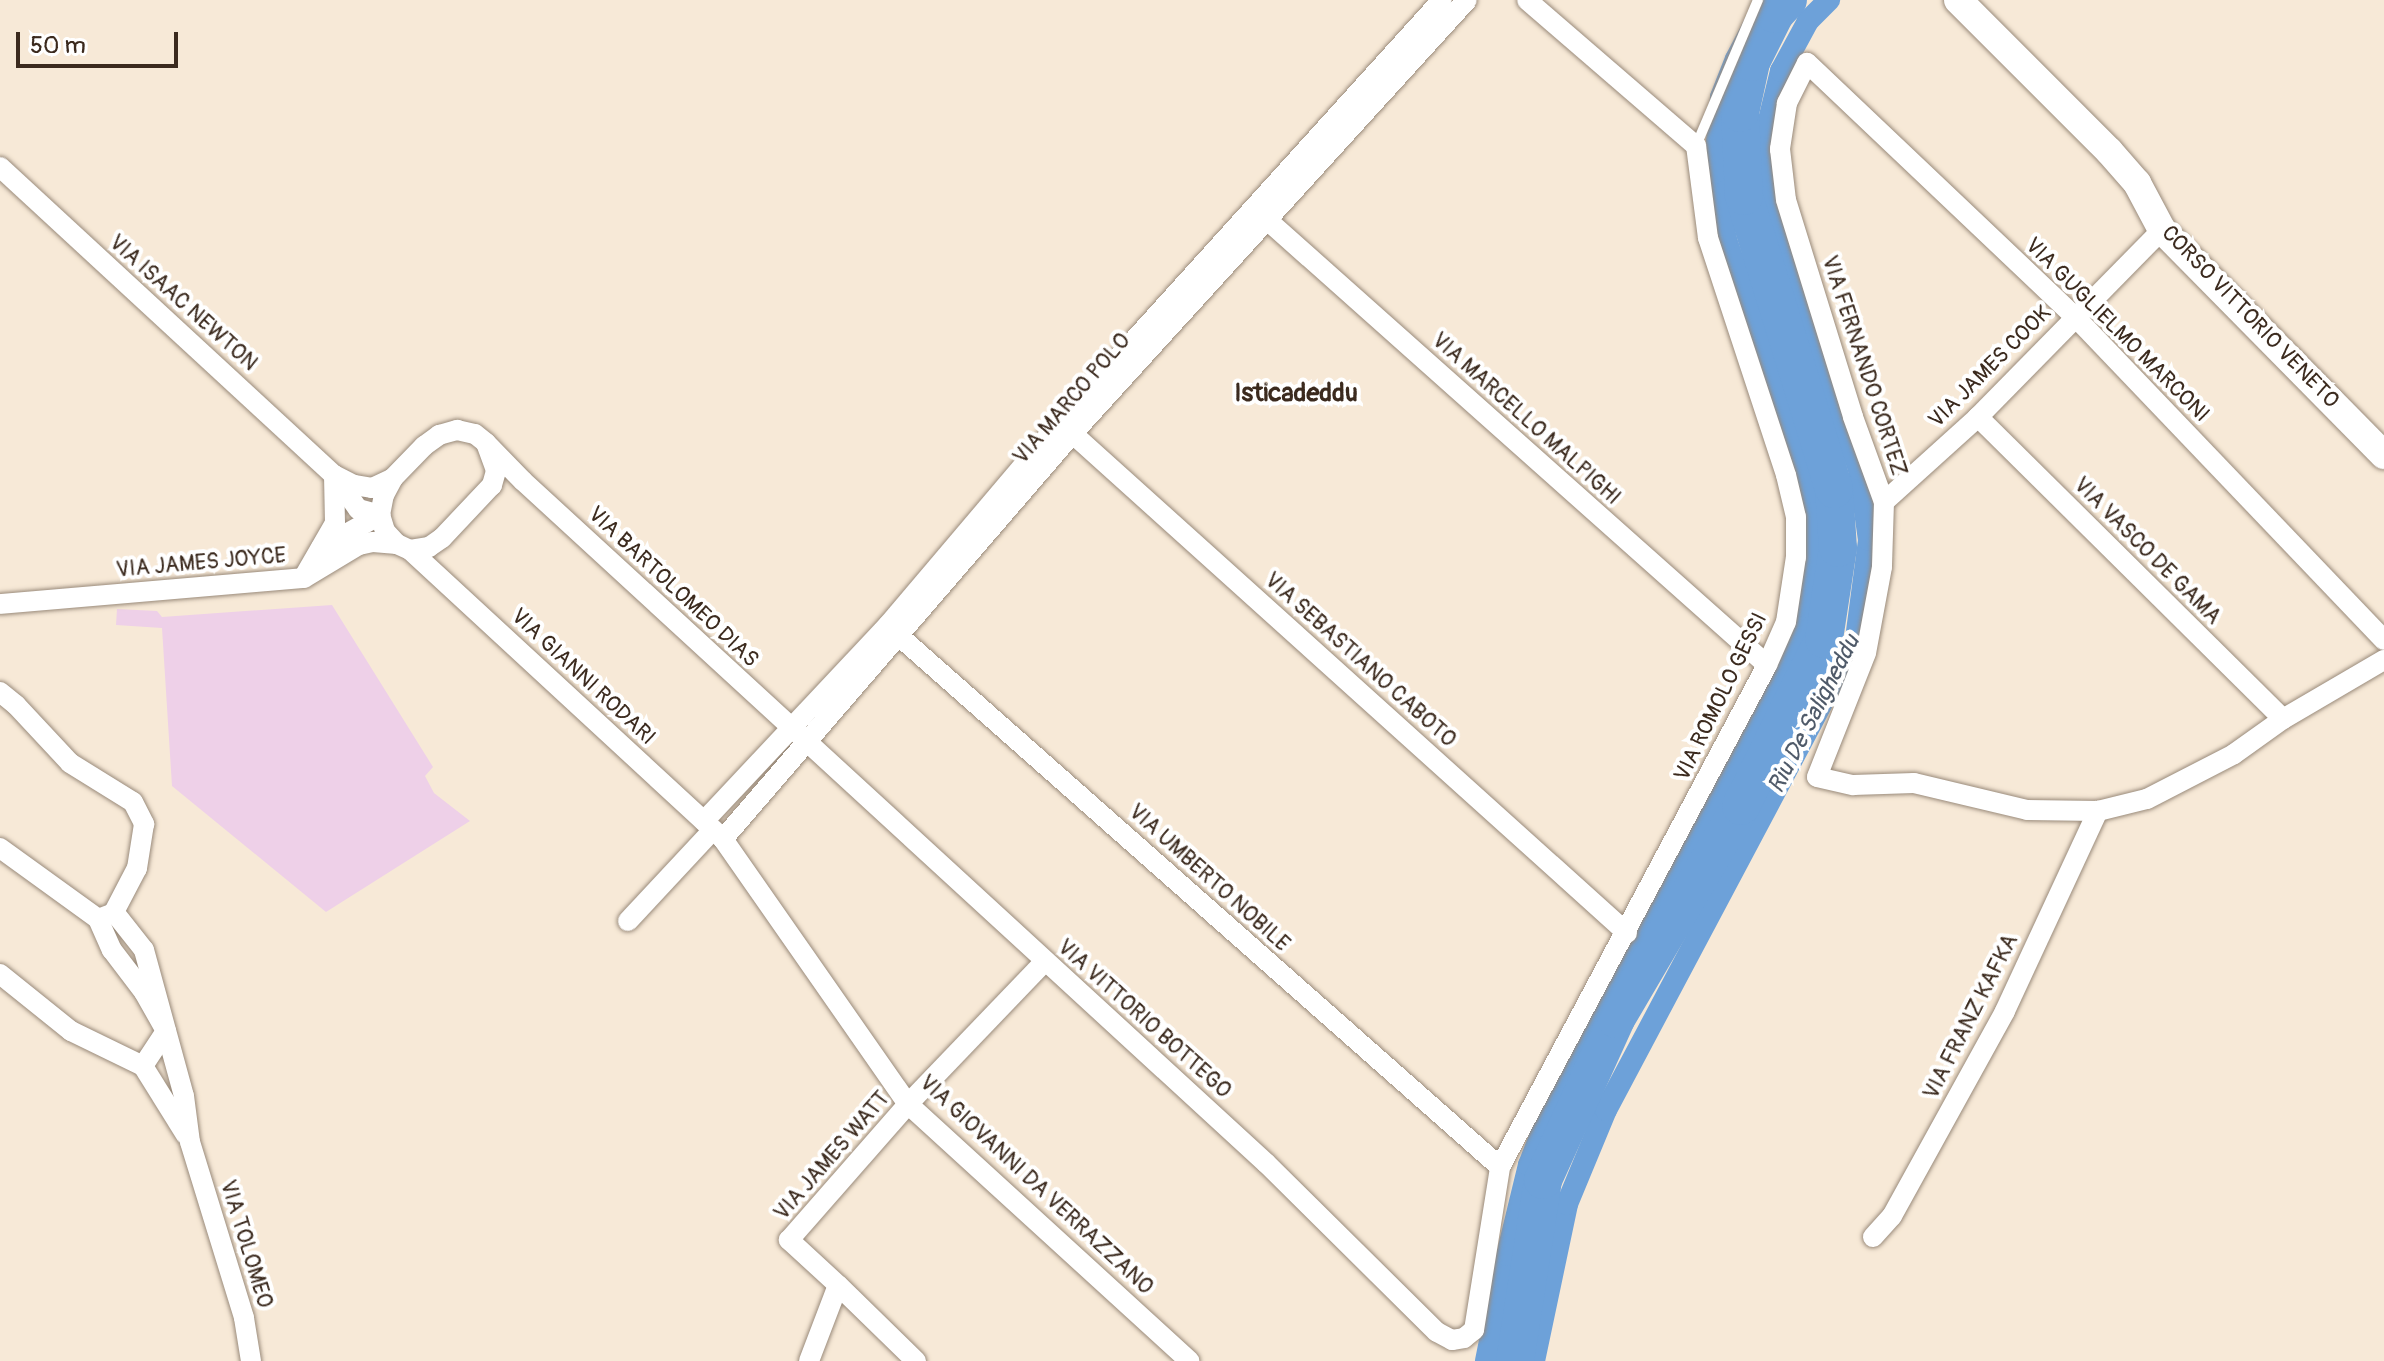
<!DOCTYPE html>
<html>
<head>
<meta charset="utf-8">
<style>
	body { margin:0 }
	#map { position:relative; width:2384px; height:1361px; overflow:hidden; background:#f7e9d7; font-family:Pangolin,sans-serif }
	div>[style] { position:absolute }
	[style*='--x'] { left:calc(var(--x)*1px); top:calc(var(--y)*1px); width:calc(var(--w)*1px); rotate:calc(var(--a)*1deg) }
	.built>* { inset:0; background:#eed0e8 }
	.canal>* { height:22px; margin:-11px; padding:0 11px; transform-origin:11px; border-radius:11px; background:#6da1d9 }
	.river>* { height:38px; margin:-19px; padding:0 19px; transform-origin:19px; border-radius:19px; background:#6da1d9 }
	.roads { filter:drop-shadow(0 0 2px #998a7a) drop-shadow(0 0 2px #998a7a) }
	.service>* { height:10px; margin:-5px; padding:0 5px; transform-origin:5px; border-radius:5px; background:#fff }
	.minor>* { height:20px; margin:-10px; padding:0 10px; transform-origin:10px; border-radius:10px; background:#fff }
	.secondary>* { height:28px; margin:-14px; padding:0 14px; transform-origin:14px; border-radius:14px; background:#fff }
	span { translate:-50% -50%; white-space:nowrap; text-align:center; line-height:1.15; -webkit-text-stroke:8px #fff; paint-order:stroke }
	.street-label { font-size:22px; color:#3b2a1e }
	.water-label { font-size:24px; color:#4f5a69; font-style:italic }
	.quarter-label { font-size:26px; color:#3b2a1e; font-weight:700 }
	.scale { position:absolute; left:16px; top:32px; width:162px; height:36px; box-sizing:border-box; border:4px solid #3b2a1e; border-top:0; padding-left:10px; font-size:24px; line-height:28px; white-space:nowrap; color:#3b2a1e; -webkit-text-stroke:6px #fff; paint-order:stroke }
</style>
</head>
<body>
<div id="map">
	<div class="built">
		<i style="clip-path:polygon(332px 605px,433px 767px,425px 776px,434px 793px,470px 821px,326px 912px,172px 786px,162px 628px,116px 625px,117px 609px,157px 611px,162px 617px)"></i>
	</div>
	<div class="canal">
		<i style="--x:1486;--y:1361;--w:108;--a:-78.8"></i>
		<i style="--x:1507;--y:1255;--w:93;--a:-76.3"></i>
		<i style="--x:1529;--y:1165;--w:42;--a:-69"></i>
		<i style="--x:1544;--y:1126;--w:538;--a:-62.2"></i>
		<i style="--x:1795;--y:650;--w:45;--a:-73.2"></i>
		<i style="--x:1808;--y:607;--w:51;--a:-82.2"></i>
		<i style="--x:1815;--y:556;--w:64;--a:-93.6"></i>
		<i style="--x:1811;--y:492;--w:266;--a:-108.6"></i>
		<i style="--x:1726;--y:240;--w:68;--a:-100.2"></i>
		<i style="--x:1714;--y:173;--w:76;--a:-84.7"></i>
		<i style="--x:1721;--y:97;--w:41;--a:-68.5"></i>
		<i style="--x:1736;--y:59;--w:67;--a:-62.3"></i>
		<i style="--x:1534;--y:1361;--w:160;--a:-78.1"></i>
		<i style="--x:1567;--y:1204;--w:102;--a:-67.5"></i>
		<i style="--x:1606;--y:1110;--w:533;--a:-62.04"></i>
		<i style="--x:1856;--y:639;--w:100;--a:-82.5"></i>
		<i style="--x:1869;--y:540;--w:72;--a:-98"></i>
		<i style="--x:1859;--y:469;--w:239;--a:-109.3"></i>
		<i style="--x:1780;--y:243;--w:69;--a:-102.6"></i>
		<i style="--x:1765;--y:176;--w:48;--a:-87.6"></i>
		<i style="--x:1767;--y:128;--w:59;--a:-76.2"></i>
		<i style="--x:1781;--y:71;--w:57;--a:-61.6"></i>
		<i style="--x:1808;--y:21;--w:30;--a:-45"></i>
	</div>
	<div class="river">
		<i style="--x:1515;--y:1361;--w:183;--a:-81.2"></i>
		<i style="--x:1543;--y:1180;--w:177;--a:-65.6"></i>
		<i style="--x:1616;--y:1019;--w:247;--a:-59.6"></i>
		<i style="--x:1741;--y:806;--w:186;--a:-63.6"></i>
		<i style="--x:1824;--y:639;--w:92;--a:-81.3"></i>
		<i style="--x:1838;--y:548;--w:59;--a:-93.9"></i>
		<i style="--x:1834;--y:489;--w:307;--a:-107.1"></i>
		<i style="--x:1744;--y:196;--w:83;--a:-92.8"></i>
		<i style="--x:1740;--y:113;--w:52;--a:-77.8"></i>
		<i style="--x:1751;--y:62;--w:54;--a:-63.4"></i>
		<i style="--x:1775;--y:14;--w:19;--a:-47"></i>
	</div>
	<div class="roads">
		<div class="service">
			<i style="--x:1696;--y:146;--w:159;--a:-67"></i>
		</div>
		<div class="minor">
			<i style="--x:0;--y:167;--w:454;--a:42.7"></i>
			<i style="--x:334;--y:475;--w:42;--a:54.8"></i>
			<i style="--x:358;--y:509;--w:23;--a:15"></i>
			<i style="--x:1256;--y:210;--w:684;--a:41.68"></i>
			<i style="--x:1978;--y:417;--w:429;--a:44.7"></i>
			<i style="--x:1063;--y:425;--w:759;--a:42.01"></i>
			<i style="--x:457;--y:430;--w:18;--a:13"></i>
			<i style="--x:475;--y:434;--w:14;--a:39"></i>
			<i style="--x:486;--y:443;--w:30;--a:70"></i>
			<i style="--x:496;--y:471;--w:15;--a:106"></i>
			<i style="--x:492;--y:485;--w:73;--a:133.3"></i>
			<i style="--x:442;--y:538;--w:16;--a:145"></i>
			<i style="--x:429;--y:547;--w:19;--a:171"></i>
			<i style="--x:410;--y:550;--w:14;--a:-155"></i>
			<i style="--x:397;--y:544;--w:18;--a:-133"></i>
			<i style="--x:385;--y:531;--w:17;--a:-107"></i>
			<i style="--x:380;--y:515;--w:20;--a:-79"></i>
			<i style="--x:384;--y:495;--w:19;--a:-62"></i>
			<i style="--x:393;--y:478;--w:45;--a:-45.9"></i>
			<i style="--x:424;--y:446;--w:19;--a:-36"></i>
			<i style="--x:439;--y:435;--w:19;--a:-16"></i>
			<i style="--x:486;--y:443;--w:53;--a:45.8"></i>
			<i style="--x:523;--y:481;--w:1009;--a:42.55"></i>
			<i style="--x:1266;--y:1163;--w:240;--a:44.7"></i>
			<i style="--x:1437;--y:1332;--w:17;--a:28"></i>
			<i style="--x:1452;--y:1340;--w:12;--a:-9"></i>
			<i style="--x:1464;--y:1338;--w:13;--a:-39"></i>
			<i style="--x:1474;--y:1330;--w:165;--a:-80.9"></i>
			<i style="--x:1500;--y:1167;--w:569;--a:-61.99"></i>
			<i style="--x:1767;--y:665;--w:47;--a:-66.2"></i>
			<i style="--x:1786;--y:622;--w:66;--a:-81.3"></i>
			<i style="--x:1796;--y:557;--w:40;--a:-90"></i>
			<i style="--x:1796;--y:517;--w:43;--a:-103.4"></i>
			<i style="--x:1786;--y:475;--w:250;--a:-108.2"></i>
			<i style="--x:1708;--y:238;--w:93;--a:-97.4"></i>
			<i style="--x:1696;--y:146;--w:223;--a:-139.2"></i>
			<i style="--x:334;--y:475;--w:22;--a:27"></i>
			<i style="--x:354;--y:485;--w:18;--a:9"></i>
			<i style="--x:372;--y:488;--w:23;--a:-25"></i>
			<i style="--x:1884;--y:502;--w:127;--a:-42.1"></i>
			<i style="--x:1978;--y:417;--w:262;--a:-45.5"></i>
			<i style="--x:321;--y:548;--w:68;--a:-29.2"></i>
			<i style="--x:410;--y:550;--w:426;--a:42.7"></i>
			<i style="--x:723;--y:839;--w:323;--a:55.1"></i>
			<i style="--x:908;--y:1104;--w:381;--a:42.4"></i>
			<i style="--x:305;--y:575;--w:60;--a:-60"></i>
			<i style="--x:335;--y:523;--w:48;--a:-91.2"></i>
			<i style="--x:0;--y:604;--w:305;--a:-4.9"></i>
			<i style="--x:304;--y:578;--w:64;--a:-31"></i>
			<i style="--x:359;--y:545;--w:14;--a:-12"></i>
			<i style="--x:373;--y:542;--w:24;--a:5"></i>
			<i style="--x:890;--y:628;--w:814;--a:41.46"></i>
			<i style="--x:2384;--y:640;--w:448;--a:-133.7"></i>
			<i style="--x:2074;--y:316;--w:368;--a:-136.5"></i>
			<i style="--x:1807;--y:63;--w:45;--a:116.6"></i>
			<i style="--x:1787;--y:103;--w:47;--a:98.7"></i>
			<i style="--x:1780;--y:149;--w:51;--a:83.3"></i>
			<i style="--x:1786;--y:200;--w:227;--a:72.8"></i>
			<i style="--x:1853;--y:417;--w:90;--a:70"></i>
			<i style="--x:1884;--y:502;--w:65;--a:91.8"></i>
			<i style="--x:1882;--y:567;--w:87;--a:100.5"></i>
			<i style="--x:1866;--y:653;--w:133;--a:111.6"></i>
			<i style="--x:1817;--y:777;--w:37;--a:13"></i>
			<i style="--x:1853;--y:785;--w:61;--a:-1.9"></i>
			<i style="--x:1914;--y:783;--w:116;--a:13.4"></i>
			<i style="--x:2027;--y:810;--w:71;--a:0.8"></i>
			<i style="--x:2098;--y:811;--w:50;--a:-13.8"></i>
			<i style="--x:2147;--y:799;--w:98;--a:-27.3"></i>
			<i style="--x:2234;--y:754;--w:60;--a:-35.5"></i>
			<i style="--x:2283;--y:719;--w:117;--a:-30.3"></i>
			<i style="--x:0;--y:692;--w:21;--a:39"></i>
			<i style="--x:16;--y:705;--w:79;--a:47"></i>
			<i style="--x:70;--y:763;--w:74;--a:31.8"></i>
			<i style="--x:133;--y:802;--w:25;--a:63"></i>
			<i style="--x:144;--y:824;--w:45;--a:99"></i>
			<i style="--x:137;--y:868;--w:50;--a:117.6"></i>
			<i style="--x:704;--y:821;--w:269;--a:-46.8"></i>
			<i style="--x:888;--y:625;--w:266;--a:-49.7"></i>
			<i style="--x:1060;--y:422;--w:569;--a:-47.85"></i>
			<i style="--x:723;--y:839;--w:536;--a:-49.24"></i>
			<i style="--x:1073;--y:433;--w:585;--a:-47.7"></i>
			<i style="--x:0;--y:848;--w:121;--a:35.9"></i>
			<i style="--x:98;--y:919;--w:14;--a:-21"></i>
			<i style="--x:114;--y:912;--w:48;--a:51.7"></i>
			<i style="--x:144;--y:950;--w:151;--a:74.7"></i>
			<i style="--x:184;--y:1096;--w:46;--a:82.6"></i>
			<i style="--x:190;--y:1142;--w:184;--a:72.9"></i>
			<i style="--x:244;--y:1318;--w:44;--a:80.8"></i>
			<i style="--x:98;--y:919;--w:34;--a:66"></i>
			<i style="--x:112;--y:950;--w:53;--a:52.7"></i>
			<i style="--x:144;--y:992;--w:45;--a:60.6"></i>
			<i style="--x:166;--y:1031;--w:42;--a:123.3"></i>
			<i style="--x:628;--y:921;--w:125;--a:-47"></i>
			<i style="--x:0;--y:974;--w:91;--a:38.8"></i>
			<i style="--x:71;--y:1031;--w:80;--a:25.9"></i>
			<i style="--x:143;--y:1066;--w:81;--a:58.1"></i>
			<i style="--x:1873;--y:1237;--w:28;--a:-48"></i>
			<i style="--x:1892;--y:1216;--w:234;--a:-61.1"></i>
			<i style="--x:2005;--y:1011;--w:221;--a:-65.1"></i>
			<i style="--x:838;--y:1285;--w:109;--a:44.3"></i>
			<i style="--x:809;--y:1361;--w:81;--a:-69.1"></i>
			<i style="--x:838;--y:1285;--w:67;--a:-137.4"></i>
			<i style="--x:789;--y:1240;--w:181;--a:-48.8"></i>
			<i style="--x:908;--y:1104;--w:197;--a:-46.2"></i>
		</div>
		<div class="secondary">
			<i style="--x:1958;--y:0;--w:214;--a:45"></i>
			<i style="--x:2109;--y:151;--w:43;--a:48.8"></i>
			<i style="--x:2137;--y:183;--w:53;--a:62"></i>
			<i style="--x:2162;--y:230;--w:316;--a:45.4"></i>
		</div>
	</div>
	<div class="street-label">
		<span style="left:183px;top:303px;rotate:42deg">VIA ISAAC NEWTON</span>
		<span style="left:2250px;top:317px;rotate:46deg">CORSO VITTORIO VENETO</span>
		<span style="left:2117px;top:330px;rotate:45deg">VIA GUGLIELMO MARCONI</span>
		<span style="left:1864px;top:366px;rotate:72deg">VIA FERNANDO CORTEZ</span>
		<span style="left:1990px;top:367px;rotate:-45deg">VIA JAMES COOK</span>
		<span style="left:1072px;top:399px;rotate:-49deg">VIA MARCO POLO</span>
		<span style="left:1526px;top:419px;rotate:42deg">VIA MARCELLO MALPIGHI</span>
		<span style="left:2147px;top:551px;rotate:45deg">VIA VASCO DE GAMA</span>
		<span style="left:201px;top:563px;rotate:-5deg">VIA JAMES JOYCE</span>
		<span style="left:673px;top:587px;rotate:43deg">VIA BARTOLOMEO DIAS</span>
		<span style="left:1360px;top:660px;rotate:42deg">VIA SEBASTIANO CABOTO</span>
		<span style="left:583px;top:677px;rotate:43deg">VIA GIANNI RODARI</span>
		<span style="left:1721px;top:697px;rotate:-64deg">VIA ROMOLO GESSI</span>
		<span style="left:1209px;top:878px;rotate:42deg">VIA UMBERTO NOBILE</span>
		<span style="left:1971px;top:1017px;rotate:-63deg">VIA FRANZ KAFKA</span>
		<span style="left:1144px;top:1019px;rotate:42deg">VIA VITTORIO BOTTEGO</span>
		<span style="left:832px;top:1156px;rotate:-49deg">VIA JAMES WATT</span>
		<span style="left:1036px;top:1185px;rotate:43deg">VIA GIOVANNI DA VERRAZZANO</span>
		<span style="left:246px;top:1244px;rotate:73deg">VIA TOLOMEO</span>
	</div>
	<div class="water-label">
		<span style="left:1814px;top:714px;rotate:-63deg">Riu De Saligheddu</span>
	</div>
	<div class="quarter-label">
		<span style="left:1296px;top:394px">Isticadeddu</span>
	</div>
	<div class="scale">50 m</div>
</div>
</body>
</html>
